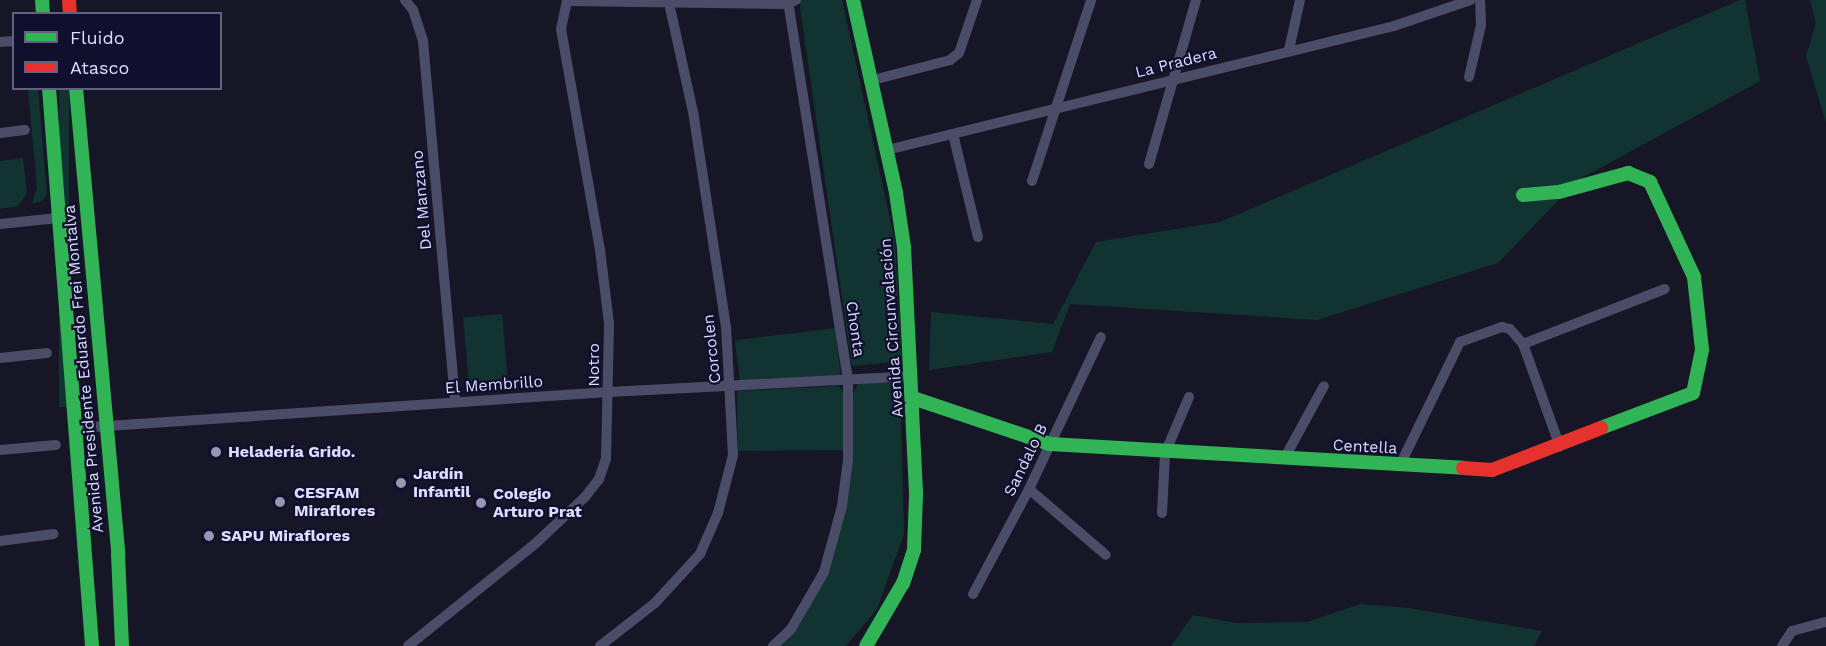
<!DOCTYPE html>
<html>
<head>
<meta charset="utf-8">
<style>
	body { margin:0 }
	#map { position:relative; width:1826px; height:646px; overflow:hidden; background:#161627; font-family:"Work Sans",sans-serif }
	div>[style] { position:absolute }
	[style*='--x'] { left:calc(var(--x)*1px); top:calc(var(--y)*1px); width:calc(var(--w)*1px); rotate:calc(var(--a)*1deg) }
	.green>* { inset:0; background:#123431; transform-origin:0 0 }
	.street>* { height:10px; margin:-5px; padding:0 5px; transform-origin:5px; border-radius:5px; background:#4b4d68 }
	.fast>* { height:14px; margin:-7px; padding:0 7px; transform-origin:7px; border-radius:7px; background:#30b455 }
	.jam>* { height:14px; margin:-7px; padding:0 7px; transform-origin:7px; border-radius:7px; background:#e5322d }
	.dots>* { width:16px; height:16px; translate:-50% -50%; box-sizing:border-box; border:3px solid #100f2e; border-radius:50% }
	span { translate:-50% -50%; white-space:nowrap; text-align:center; line-height:1.15; -webkit-text-stroke:4.5px #100f2e; paint-order:stroke }
	.street-label { font-size:16px; color:#dcddff }
	.poi-label { font-size:16px; color:#dcddff; font-weight:700 }
	.left { translate:0 -50%; text-align:left }
	.legend { position:absolute; left:12px; top:12px; width:210px; height:78px; box-sizing:border-box; background:#100f2e; border:2px solid #626182; margin:0; padding:8px 10px; list-style:none; font-size:18px; color:#dcddff }
	.legend li { display:flex; align-items:center; gap:12px; height:30px }
	.legend b { width:30px; border:2px solid #626182 }
</style>
</head>
<body>
<div id="map">
	<div class="green">
		<i style="clip-path:polygon(799px 0,842px 0,895px 242px,902px 361px,852px 366px)"></i>
		<i style="clip-path:polygon(1740px 0,1745px 0,1760px 81px,1578px 180px,1498px 263px,1317px 320px,1070px 304px,1052px 352px,929px 370px,931px 312px,1053px 324px,1096px 242px,1220px 222px)"></i>
		<i style="clip-path:polygon(1810px 0,1826px 0,1826px 123px,1806px 56px,1816px 23px)"></i>
		<i style="clip-path:polygon(28px 89px,38px 89px,47px 194px,42px 201px,32px 204px,37px 187px)"></i>
		<i style="left:59px;top:89px;width:10px;height:318px"></i>
		<i style="clip-path:polygon(23px 158px,27px 193px,18px 206px,0 209px,0 161px)"></i>
		<i style="left:502px;top:314px;width:71px;height:39px;rotate:85deg"></i>
		<i style="left:835px;top:328px;width:47px;height:101px;rotate:83deg"></i>
		<i style="clip-path:polygon(858px 383px,900px 383px,904px 534px,877px 609px,846px 646px,776px 646px,828px 572px,851px 478px,852px 396px)"></i>
		<i style="clip-path:polygon(839px 386px,844px 394px,844px 450px,738px 451px,737px 391px)"></i>
		<i style="clip-path:polygon(1360px 604px,1409px 608px,1542px 631px,1534px 646px,1171px 646px,1193px 615px,1236px 623px,1308px 622px)"></i>
	</div>
	<div class="street">
		<i style="--x:405;--y:0;--w:13;--a:51"></i>
		<i style="--x:413;--y:10;--w:33;--a:72"></i>
		<i style="--x:423;--y:41;--w:362;--a:84.9"></i>
		<i style="--x:567;--y:1;--w:221;--a:0.8"></i>
		<i style="--x:788;--y:4;--w:9;--a:-27"></i>
		<i style="--x:0;--y:42;--w:14;--a:-4"></i>
		<i style="--x:1289;--y:50;--w:51;--a:-77.6"></i>
		<i style="--x:1469;--y:77;--w:53;--a:-77"></i>
		<i style="--x:1481;--y:25;--w:25;--a:-92"></i>
		<i style="--x:869;--y:81;--w:84;--a:-14.5"></i>
		<i style="--x:950;--y:60;--w:11;--a:-38"></i>
		<i style="--x:959;--y:53;--w:56;--a:-71.2"></i>
		<i style="--x:0;--y:133;--w:25;--a:-7"></i>
		<i style="--x:953;--y:134;--w:106;--a:76.4"></i>
		<i style="--x:887;--y:150;--w:522;--a:-13.74"></i>
		<i style="--x:1394;--y:26;--w:81;--a:-18.7"></i>
		<i style="--x:1149;--y:164;--w:171;--a:-74"></i>
		<i style="--x:1032;--y:181;--w:190;--a:-71.9"></i>
		<i style="--x:0;--y:224;--w:58;--a:-5.9"></i>
		<i style="--x:1523;--y:344;--w:152;--a:-21.2"></i>
		<i style="--x:0;--y:358;--w:47;--a:-6.1"></i>
		<i style="--x:78;--y:428;--w:532;--a:-3.88"></i>
		<i style="--x:609;--y:392;--w:303;--a:-3"></i>
		<i style="--x:0;--y:450;--w:56;--a:-5.1"></i>
		<i style="--x:1284;--y:459;--w:83;--a:-61.3"></i>
		<i style="--x:1400;--y:465;--w:137;--a:-64"></i>
		<i style="--x:1460;--y:342;--w:45;--a:-19.7"></i>
		<i style="--x:1502;--y:327;--w:8;--a:14"></i>
		<i style="--x:1510;--y:329;--w:20;--a:49"></i>
		<i style="--x:1523;--y:344;--w:109;--a:70.2"></i>
		<i style="--x:1029;--y:489;--w:101;--a:40.6"></i>
		<i style="--x:1162;--y:513;--w:60;--a:-87.1"></i>
		<i style="--x:1165;--y:453;--w:61;--a:-66.8"></i>
		<i style="--x:0;--y:541;--w:54;--a:-7.4"></i>
		<i style="--x:973;--y:594;--w:119;--a:-61.9"></i>
		<i style="--x:1029;--y:489;--w:168;--a:-64.7"></i>
		<i style="--x:408;--y:646;--w:164;--a:-38.8"></i>
		<i style="--x:536;--y:543;--w:67;--a:-43.2"></i>
		<i style="--x:585;--y:497;--w:23;--a:-52"></i>
		<i style="--x:599;--y:479;--w:21;--a:-71"></i>
		<i style="--x:606;--y:459;--w:136;--a:-88.7"></i>
		<i style="--x:609;--y:323;--w:74;--a:-97"></i>
		<i style="--x:600;--y:250;--w:224;--a:-100"></i>
		<i style="--x:561;--y:29;--w:30;--a:-78"></i>
		<i style="--x:600;--y:646;--w:70;--a:-38"></i>
		<i style="--x:655;--y:603;--w:67;--a:-47.4"></i>
		<i style="--x:700;--y:554;--w:45;--a:-66.3"></i>
		<i style="--x:718;--y:513;--w:60;--a:-75.5"></i>
		<i style="--x:733;--y:455;--w:128;--a:-93.1"></i>
		<i style="--x:726;--y:327;--w:218;--a:-98.7"></i>
		<i style="--x:693;--y:112;--w:112;--a:-102.4"></i>
		<i style="--x:773;--y:646;--w:25;--a:-43"></i>
		<i style="--x:791;--y:629;--w:66;--a:-59.9"></i>
		<i style="--x:824;--y:572;--w:68;--a:-74.7"></i>
		<i style="--x:842;--y:506;--w:46;--a:-82.6"></i>
		<i style="--x:848;--y:460;--w:80;--a:-90"></i>
		<i style="--x:848;--y:380;--w:385;--a:-99"></i>
		<i style="--x:1782;--y:646;--w:18;--a:-56"></i>
		<i style="--x:1792;--y:631;--w:35;--a:-15"></i>
	</div>
	<div class="fast">
		<i style="--x:42;--y:0;--w:14;--a:86"></i>
		<i style="--x:853;--y:0;--w:198;--a:77.4"></i>
		<i style="--x:896;--y:193;--w:55;--a:81.6"></i>
		<i style="--x:904;--y:247;--w:248;--a:87.2"></i>
		<i style="--x:916;--y:495;--w:55;--a:92.1"></i>
		<i style="--x:914;--y:550;--w:35;--a:108"></i>
		<i style="--x:903;--y:583;--w:73;--a:120.4"></i>
		<i style="--x:49;--y:88;--w:560;--a:85.59"></i>
		<i style="--x:76;--y:88;--w:468;--a:84.8"></i>
		<i style="--x:118;--y:554;--w:92;--a:87.5"></i>
		<i style="--x:1523;--y:195;--w:36;--a:-5"></i>
		<i style="--x:1559;--y:192;--w:72;--a:-15.4"></i>
		<i style="--x:1628;--y:173;--w:24;--a:22"></i>
		<i style="--x:1650;--y:182;--w:105;--a:65.1"></i>
		<i style="--x:1694;--y:277;--w:73;--a:83.7"></i>
		<i style="--x:1702;--y:350;--w:44;--a:101.8"></i>
		<i style="--x:1693;--y:393;--w:98;--a:159.2"></i>
		<i style="--x:913;--y:398;--w:145;--a:18.6"></i>
		<i style="--x:1050;--y:444;--w:414;--a:3.3"></i>
	</div>
	<div class="jam">
		<i style="--x:69;--y:0;--w:14;--a:86"></i>
		<i style="--x:1463;--y:468;--w:29;--a:4"></i>
		<i style="--x:1492;--y:470;--w:117;--a:-21.1"></i>
	</div>
	<div class="dots">
		<i style="left:216px;top:452px;background:#9797b3"></i>
		<i style="left:401px;top:483px;background:#9797b3"></i>
		<i style="left:280px;top:502px;background:#9797b3"></i>
		<i style="left:481px;top:503px;background:#9797b3"></i>
		<i style="left:209px;top:536px;background:#9797b3"></i>
	</div>
	<div class="street-label">
		<span style="left:1176px;top:63px;rotate:-14deg">La Pradera</span>
		<span style="left:422px;top:200px;rotate:-95deg">Del Manzano</span>
		<span style="left:892px;top:328px;rotate:-94deg">Avenida Circunvalación</span>
		<span style="left:855px;top:329px;rotate:82deg">Chonta</span>
		<span style="left:712px;top:349px;rotate:-96deg">Corcolen</span>
		<span style="left:594px;top:365px;rotate:-90deg">Notro</span>
		<span style="left:84px;top:369px;rotate:-95deg">Avenida Presidente Eduardo Frei Montalva</span>
		<span style="left:494px;top:385px;rotate:-4deg">El Membrillo</span>
		<span style="left:1365px;top:447px;rotate:3deg">Centella</span>
		<span style="left:1026px;top:460px;rotate:-64deg">Sandalo B</span>
	</div>
	<div class="poi-label">
		<span class="left" style="left:228px;top:452px">Heladería Grido.</span>
		<span class="left" style="left:413px;top:483px">Jardín<br>Infantil</span>
		<span class="left" style="left:294px;top:502px">CESFAM<br>Miraflores</span>
		<span class="left" style="left:493px;top:503px">Colegio<br>Arturo Prat</span>
		<span class="left" style="left:221px;top:536px">SAPU Miraflores</span>
	</div>
	<ul class="legend">
	<li><b style="height:8px;background:#30b455"></b>Fluido</li>
	<li><b style="height:8px;background:#e5322d"></b>Atasco</li>
	</ul>
</div>
</body>
</html>
